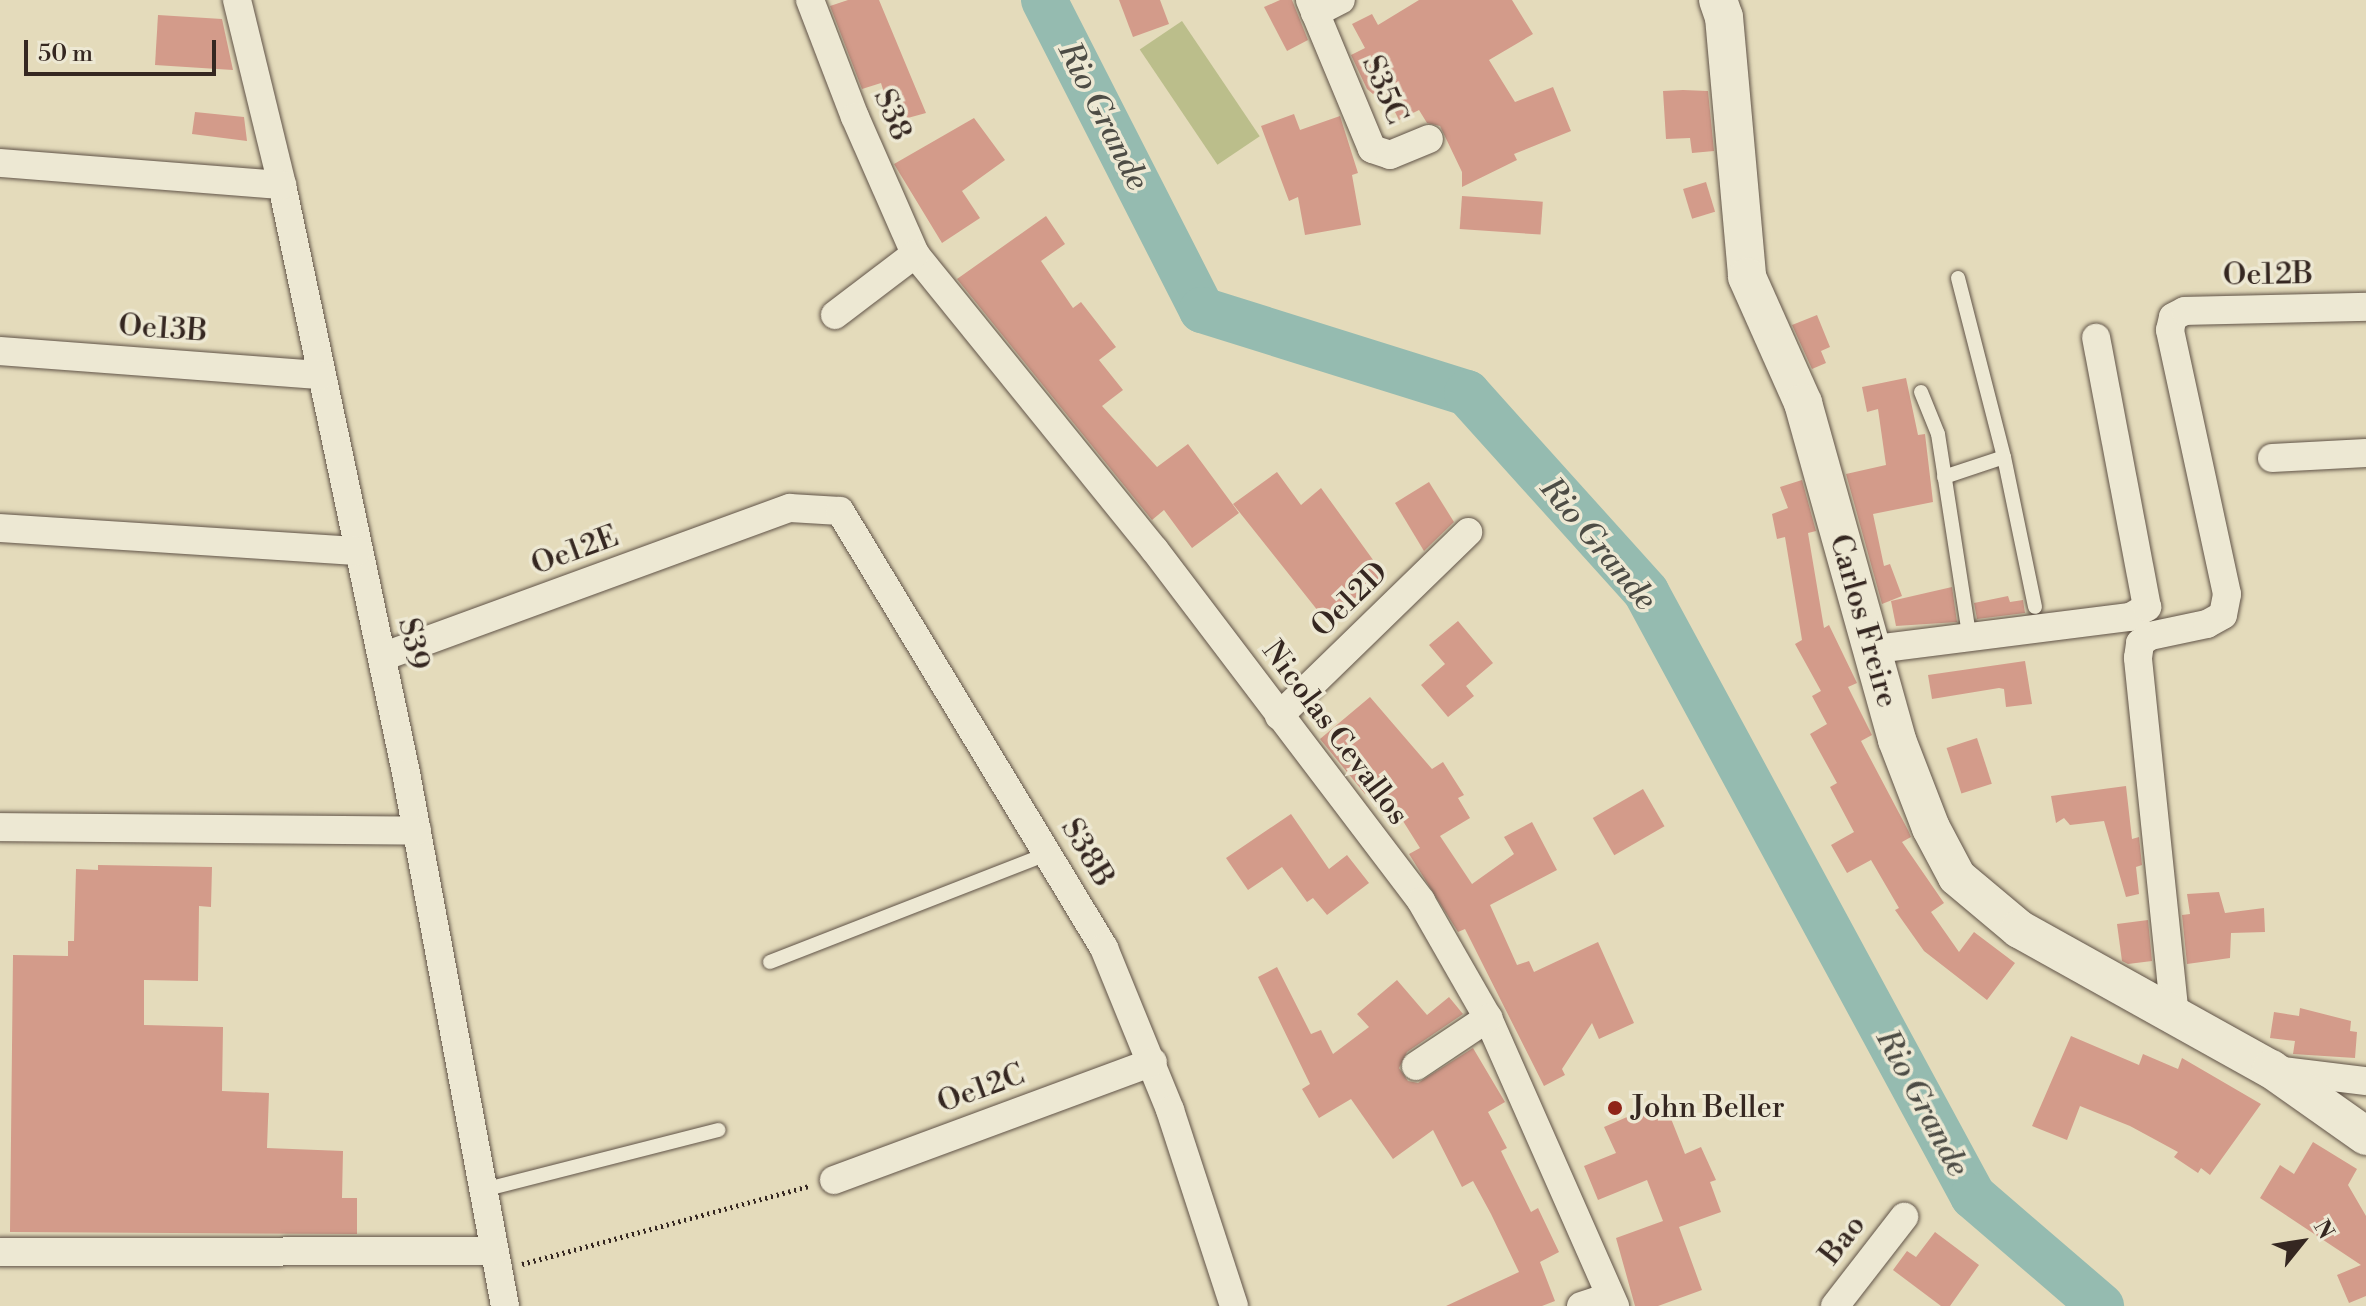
<!DOCTYPE html>
<html>
<head>
<meta charset="utf-8">
<style>
	body { margin:0 }
	#map { position:relative; width:2366px; height:1306px; overflow:hidden; background:#e4dbbb; font-family:"Libre Bodoni",serif }
	div>[style] { position:absolute }
	[style*='--x'] { left:calc(var(--x)*1px); top:calc(var(--y)*1px); width:calc(var(--w)*1px); rotate:calc(var(--a)*1deg) }
	.green>* { inset:0; background:#bbbe8b; transform-origin:0 0 }
	.river>* { height:46px; margin:-23px; padding:0 23px; transform-origin:23px; border-radius:23px; background:#95bbb0 }
	.building>* { inset:0; background:#d39b8a; transform-origin:0 0 }
	.path>* { height:5px; margin-top:-2.5px; transform-origin:0; background:repeating-linear-gradient(90deg,#352721 0 2px,transparent 0 6px) }
	.roads { filter:drop-shadow(0 0 2px #615448) drop-shadow(0 0 2px #615448) }
	.lane>* { height:14px; margin:-7px; padding:0 7px; transform-origin:7px; border-radius:7px; background:#ede8d3 }
	.street>* { height:28px; margin:-14px; padding:0 14px; transform-origin:14px; border-radius:14px; background:#ede8d3 }
	.secondary>* { height:38px; margin:-19px; padding:0 19px; transform-origin:19px; border-radius:19px; background:#ede8d3 }
	.dots>* { width:22px; height:22px; translate:-50% -50%; box-sizing:border-box; border:4px solid #ede8d3; border-radius:50% }
	span { translate:-50% -50%; white-space:nowrap; text-align:center; line-height:1.15; -webkit-text-stroke:7px #ede8d3; paint-order:stroke }
	.street-label { font-size:30px; color:#352721 }
	.poi-label { font-size:30px; color:#352721 }
	.left { translate:0 -50%; text-align:left }
	.water-label { font-size:32px; color:#4d4c45; font-style:italic }
	.north { position:absolute; left:2262px; top:1202px; width:80px; height:80px; -webkit-text-stroke:6px #ede8d3; paint-order:stroke; rotate:60deg; font-size:22px; font-weight:700; line-height:32px; text-align:center; color:#352721 }
	.north::after { content:''; display:block; margin:auto; width:28px; height:36px; background:#352721; clip-path:polygon(50% 0,100% 100%,50% 72%,0 100%) }
	.scale { position:absolute; left:24px; top:40px; width:192px; height:36px; box-sizing:border-box; border:4px solid #352721; border-top:0; padding-left:10px; font-size:24px; line-height:28px; white-space:nowrap; color:#352721; -webkit-text-stroke:6px #ede8d3; paint-order:stroke }
</style>
</head>
<body>
<div id="map">
	<div class="green">
		<i style="left:1182px;top:21px;width:139px;height:51px;rotate:56deg"></i>
	</div>
	<div class="river">
		<i style="--x:1044;--y:0;--w:348;--a:63"></i>
		<i style="--x:1202;--y:310;--w:278;--a:17.4"></i>
		<i style="--x:1467;--y:393;--w:268;--a:48"></i>
		<i style="--x:1646;--y:592;--w:687;--a:61.57"></i>
		<i style="--x:1973;--y:1196;--w:169;--a:40.7"></i>
	</div>
	<div class="building">
		<i style="clip-path:polygon(848px 0,879px 0,926px 113px,893px 122px,881px 83px,862px 89px,830px 6px)"></i>
		<i style="clip-path:polygon(1119px 0,1160px 0,1169px 24px,1133px 37px)"></i>
		<i style="clip-path:polygon(1280px 0,1292px 0,1308px 40px,1287px 51px,1264px 7px)"></i>
		<i style="clip-path:polygon(1419px 0,1512px 0,1533px 34px,1489px 60px,1515px 102px,1553px 87px,1571px 131px,1514px 154px,1517px 160px,1462px 187px,1462px 172px,1440px 126px,1427px 123px,1419px 110px,1399px 120px,1383px 88px,1373px 94px,1367px 89px,1351px 55px,1365px 48px,1352px 24px,1372px 14px,1378px 25px)"></i>
		<i style="clip-path:polygon(158px 15px,222px 19px,233px 70px,155px 65px)"></i>
		<i style="clip-path:polygon(1683px 90px,1708px 91px,1714px 151px,1692px 153px,1690px 138px,1666px 139px,1663px 91px)"></i>
		<i style="clip-path:polygon(195px 112px,244px 117px,247px 141px,192px 134px)"></i>
		<i style="clip-path:polygon(1294px 114px,1300px 130px,1340px 116px,1358px 173px,1352px 175px,1361px 225px,1305px 235px,1298px 197px,1289px 201px,1261px 126px)"></i>
		<i style="clip-path:polygon(974px 118px,1005px 160px,962px 191px,980px 218px,942px 243px,894px 164px)"></i>
		<i style="left:1706px;top:182px;width:31px;height:24px;rotate:73deg"></i>
		<i style="left:1462px;top:196px;width:81px;height:33px;rotate:4deg"></i>
		<i style="clip-path:polygon(1046px 216px,1065px 244px,1041px 261px,1073px 308px,1081px 302px,1116px 347px,1099px 360px,1123px 390px,1102px 406px,1157px 467px,1188px 444px,1239px 513px,1192px 548px,1164px 510px,1152px 520px,957px 279px)"></i>
		<i style="clip-path:polygon(1817px 315px,1830px 347px,1821px 351px,1826px 363px,1812px 369px,1792px 325px)"></i>
		<i style="clip-path:polygon(1906px 378px,1918px 435px,1925px 434px,1933px 502px,1873px 514px,1884px 566px,1890px 564px,1902px 596px,1882px 604px,1846px 474px,1886px 465px,1878px 409px,1867px 412px,1862px 387px)"></i>
		<i style="clip-path:polygon(1277px 472px,1301px 505px,1321px 488px,1384px 575px,1326px 621px,1233px 504px)"></i>
		<i style="clip-path:polygon(1802px 480px,1816px 531px,1808px 533px,1824px 628px,1829px 625px,1857px 683px,1848px 687px,1872px 735px,1861px 741px,1908px 830px,1911px 837px,1902px 842px,1944px 903px,1931px 912px,1959px 952px,1974px 932px,2015px 963px,1987px 1000px,1924px 951px,1895px 910px,1899px 908px,1871px 860px,1847px 873px,1831px 845px,1854px 832px,1830px 787px,1837px 783px,1810px 734px,1827px 724px,1812px 696px,1821px 691px,1795px 644px,1802px 640px,1785px 537px,1777px 539px,1772px 514px,1788px 508px,1780px 487px)"></i>
		<i style="clip-path:polygon(1429px 482px,1454px 522px,1424px 551px,1395px 503px)"></i>
		<i style="clip-path:polygon(1952px 587px,1957px 622px,1896px 626px,1891px 601px)"></i>
		<i style="clip-path:polygon(2008px 596px,2010px 602px,2023px 600px,2025px 613px,1977px 619px,1974px 603px)"></i>
		<i style="clip-path:polygon(1458px 621px,1493px 663px,1466px 686px,1474px 696px,1448px 717px,1421px 685px,1445px 664px,1429px 645px)"></i>
		<i style="clip-path:polygon(2025px 661px,2032px 704px,2006px 707px,2004px 689px,1999px 688px,1932px 699px,1928px 675px)"></i>
		<i style="clip-path:polygon(1370px 697px,1432px 769px,1443px 762px,1464px 795px,1458px 798px,1470px 818px,1440px 836px,1472px 884px,1514px 854px,1504px 837px,1532px 822px,1557px 870px,1490px 905px,1517px 965px,1529px 961px,1534px 972px,1598px 942px,1634px 1023px,1599px 1039px,1592px 1023px,1562px 1069px,1565px 1075px,1544px 1086px,1465px 929px,1458px 932px,1409px 854px,1420px 848px,1379px 783px,1365px 794px,1320px 739px)"></i>
		<i style="left:1977px;top:738px;width:48px;height:32px;rotate:72deg"></i>
		<i style="clip-path:polygon(2126px 786px,2132px 839px,2139px 837px,2142px 865px,2136px 867px,2139px 894px,2126px 897px,2104px 821px,2070px 825px,2064px 818px,2056px 823px,2051px 796px)"></i>
		<i style="left:1643px;top:789px;width:43px;height:58px;rotate:60deg"></i>
		<i style="clip-path:polygon(1291px 814px,1329px 869px,1347px 855px,1369px 883px,1327px 915px,1313px 898px,1307px 902px,1282px 867px,1248px 890px,1226px 858px)"></i>
		<i style="clip-path:polygon(98px 865px,212px 867px,211px 907px,199px 906px,198px 981px,144px 980px,144px 1025px,223px 1027px,222px 1091px,269px 1093px,267px 1148px,343px 1151px,342px 1198px,357px 1198px,357px 1234px,10px 1232px,13px 955px,68px 956px,68px 941px,74px 941px,76px 869px,98px 870px)"></i>
		<i style="clip-path:polygon(2219px 892px,2225px 913px,2264px 908px,2265px 932px,2231px 933px,2230px 958px,2187px 964px,2182px 915px,2190px 914px,2187px 894px)"></i>
		<i style="clip-path:polygon(2148px 920px,2152px 961px,2128px 964px,2122px 961px,2117px 924px)"></i>
		<i style="clip-path:polygon(1277px 967px,1311px 1034px,1321px 1030px,1333px 1054px,1369px 1027px,1357px 1014px,1397px 980px,1427px 1015px,1449px 997px,1463px 1014px,1407px 1052px,1399px 1068px,1408px 1081px,1418px 1083px,1473px 1048px,1505px 1102px,1488px 1112px,1507px 1148px,1501px 1151px,1531px 1212px,1538px 1208px,1559px 1252px,1540px 1262px,1555px 1301px,1542px 1306px,1446px 1306px,1519px 1272px,1491px 1214px,1473px 1181px,1462px 1187px,1433px 1130px,1393px 1159px,1351px 1099px,1319px 1118px,1302px 1089px,1310px 1084px,1258px 977px)"></i>
		<i style="clip-path:polygon(2300px 1008px,2351px 1021px,2350px 1031px,2357px 1032px,2355px 1058px,2293px 1054px,2295px 1041px,2270px 1038px,2274px 1012px,2299px 1016px)"></i>
		<i style="clip-path:polygon(2071px 1036px,2139px 1065px,2143px 1054px,2178px 1069px,2182px 1058px,2261px 1104px,2210px 1175px,2201px 1168px,2198px 1173px,2174px 1157px,2178px 1152px,2130px 1126px,2080px 1106px,2067px 1140px,2032px 1126px)"></i>
		<i style="clip-path:polygon(1664px 1101px,1685px 1154px,1701px 1147px,1716px 1180px,1710px 1182px,1721px 1212px,1679px 1227px,1702px 1290px,1658px 1306px,1635px 1306px,1616px 1238px,1663px 1221px,1647px 1180px,1598px 1200px,1584px 1166px,1616px 1153px,1604px 1127px)"></i>
		<i style="clip-path:polygon(2313px 1142px,2357px 1169px,2348px 1185px,2366px 1216px,2366px 1296px,2349px 1303px,2337px 1275px,2361px 1265px,2260px 1198px,2280px 1165px,2294px 1174px)"></i>
		<i style="clip-path:polygon(1935px 1232px,1979px 1265px,1950px 1306px,1941px 1306px,1893px 1270px,1907px 1251px,1916px 1257px)"></i>
	</div>
	<div class="path">
		<i style="--x:522;--y:1264;--w:297;--a:-15.2"></i>
	</div>
	<div class="roads">
		<div class="lane">
			<i style="--x:1958;--y:278;--w:185;--a:75.6"></i>
			<i style="--x:2004;--y:457;--w:153;--a:78.3"></i>
			<i style="--x:1921;--y:392;--w:45;--a:68"></i>
			<i style="--x:1938;--y:434;--w:203;--a:81.2"></i>
			<i style="--x:1944;--y:477;--w:63;--a:-18.4"></i>
			<i style="--x:770;--y:962;--w:297;--a:-21.3"></i>
			<i style="--x:483;--y:1190;--w:243;--a:-14.3"></i>
		</div>
		<div class="street">
			<i style="--x:237;--y:0;--w:190;--a:76.3"></i>
			<i style="--x:282;--y:185;--w:601;--a:78.09"></i>
			<i style="--x:406;--y:773;--w:542;--a:79.48"></i>
			<i style="--x:810;--y:0;--w:125;--a:69"></i>
			<i style="--x:855;--y:117;--w:150;--a:66.3"></i>
			<i style="--x:915;--y:254;--w:380;--a:51"></i>
			<i style="--x:1154;--y:549;--w:442;--a:52.8"></i>
			<i style="--x:1421;--y:901;--w:135;--a:60.2"></i>
			<i style="--x:1488;--y:1018;--w:315;--a:66.2"></i>
			<i style="--x:1310;--y:0;--w:161;--a:67.4"></i>
			<i style="--x:1372;--y:149;--w:19;--a:18"></i>
			<i style="--x:1390;--y:155;--w:42;--a:-22.3"></i>
			<i style="--x:1315;--y:13;--w:29;--a:-27"></i>
			<i style="--x:0;--y:163;--w:283;--a:4.5"></i>
			<i style="--x:835;--y:315;--w:101;--a:-37.3"></i>
			<i style="--x:0;--y:351;--w:322;--a:4.3"></i>
			<i style="--x:2272;--y:458;--w:94;--a:-3"></i>
			<i style="--x:0;--y:528;--w:358;--a:3.7"></i>
			<i style="--x:1868;--y:650;--w:264;--a:-7.2"></i>
			<i style="--x:2130;--y:617;--w:20;--a:-30"></i>
			<i style="--x:2147;--y:607;--w:274;--a:-100.7"></i>
			<i style="--x:382;--y:657;--w:434;--a:-20.1"></i>
			<i style="--x:790;--y:508;--w:50;--a:3.4"></i>
			<i style="--x:840;--y:511;--w:511;--a:58.86"></i>
			<i style="--x:1104;--y:948;--w:175;--a:67.8"></i>
			<i style="--x:1170;--y:1110;--w:206;--a:71.9"></i>
			<i style="--x:1279;--y:716;--w:264;--a:-44.2"></i>
			<i style="--x:0;--y:827;--w:417;--a:0.5"></i>
			<i style="--x:2175;--y:1017;--w:361;--a:-95.9"></i>
			<i style="--x:2138;--y:658;--w:15;--a:-82"></i>
			<i style="--x:2140;--y:643;--w:12;--a:-35"></i>
			<i style="--x:2150;--y:636;--w:58;--a:-11.9"></i>
			<i style="--x:2207;--y:624;--w:18;--a:-29"></i>
			<i style="--x:2223;--y:615;--w:21;--a:-79"></i>
			<i style="--x:2227;--y:594;--w:270;--a:-102.2"></i>
			<i style="--x:2170;--y:330;--w:13;--a:-77"></i>
			<i style="--x:2173;--y:317;--w:13;--a:-27"></i>
			<i style="--x:2185;--y:311;--w:181;--a:-1.3"></i>
			<i style="--x:1416;--y:1066;--w:87;--a:-33.7"></i>
			<i style="--x:2276;--y:1070;--w:91;--a:7"></i>
			<i style="--x:834;--y:1180;--w:340;--a:-20.3"></i>
			<i style="--x:0;--y:1252;--w:493;--a:-0.1"></i>
			<i style="--x:1581;--y:1306;--w:28;--a:-18"></i>
			<i style="--x:1835;--y:1306;--w:113;--a:-52.2"></i>
		</div>
		<div class="secondary">
			<i style="--x:1718;--y:0;--w:18;--a:71"></i>
			<i style="--x:1724;--y:17;--w:261;--a:84.9"></i>
			<i style="--x:1747;--y:277;--w:138;--a:66"></i>
			<i style="--x:1803;--y:403;--w:350;--a:74.4"></i>
			<i style="--x:1897;--y:740;--w:94;--a:68.9"></i>
			<i style="--x:1931;--y:828;--w:55;--a:62"></i>
			<i style="--x:1957;--y:877;--w:81;--a:40"></i>
			<i style="--x:2019;--y:929;--w:288;--a:29.1"></i>
			<i style="--x:2271;--y:1069;--w:116;--a:35.2"></i>
		</div>
	</div>
	<div class="dots">
		<i style="left:1615px;top:1108px;background:#8f2418"></i>
	</div>
	<div class="street-label">
		<span style="left:1384px;top:90px;rotate:67deg">S35C</span>
		<span style="left:892px;top:115px;rotate:67deg">S38</span>
		<span style="left:2268px;top:275px;rotate:-1deg">Oe12B</span>
		<span style="left:163px;top:329px;rotate:4deg">Oe13B</span>
		<span style="left:575px;top:551px;rotate:-20deg">Oe12E</span>
		<span style="left:1350px;top:600px;rotate:-44deg">Oe12D</span>
		<span style="left:1863px;top:621px;rotate:74deg">Carlos Freire</span>
		<span style="left:413px;top:644px;rotate:77deg">S39</span>
		<span style="left:1335px;top:733px;rotate:53deg">Nicolas Cevallos</span>
		<span style="left:1087px;top:853px;rotate:59deg">S38B</span>
		<span style="left:981px;top:1089px;rotate:-20deg">Oe12C</span>
		<span style="left:1843px;top:1240px;rotate:-52deg">Bao</span>
	</div>
	<div class="poi-label">
		<span class="left" style="left:1631px;top:1108px">John Beller</span>
	</div>
	<div class="water-label">
		<span style="left:1103px;top:116px;rotate:63deg">Rio Grande</span>
		<span style="left:1598px;top:544px;rotate:50deg">Rio Grande</span>
		<span style="left:1922px;top:1103px;rotate:62deg">Rio Grande</span>
	</div>
	<div class="north">N</div>
	<div class="scale">50 m</div>
</div>
</body>
</html>
